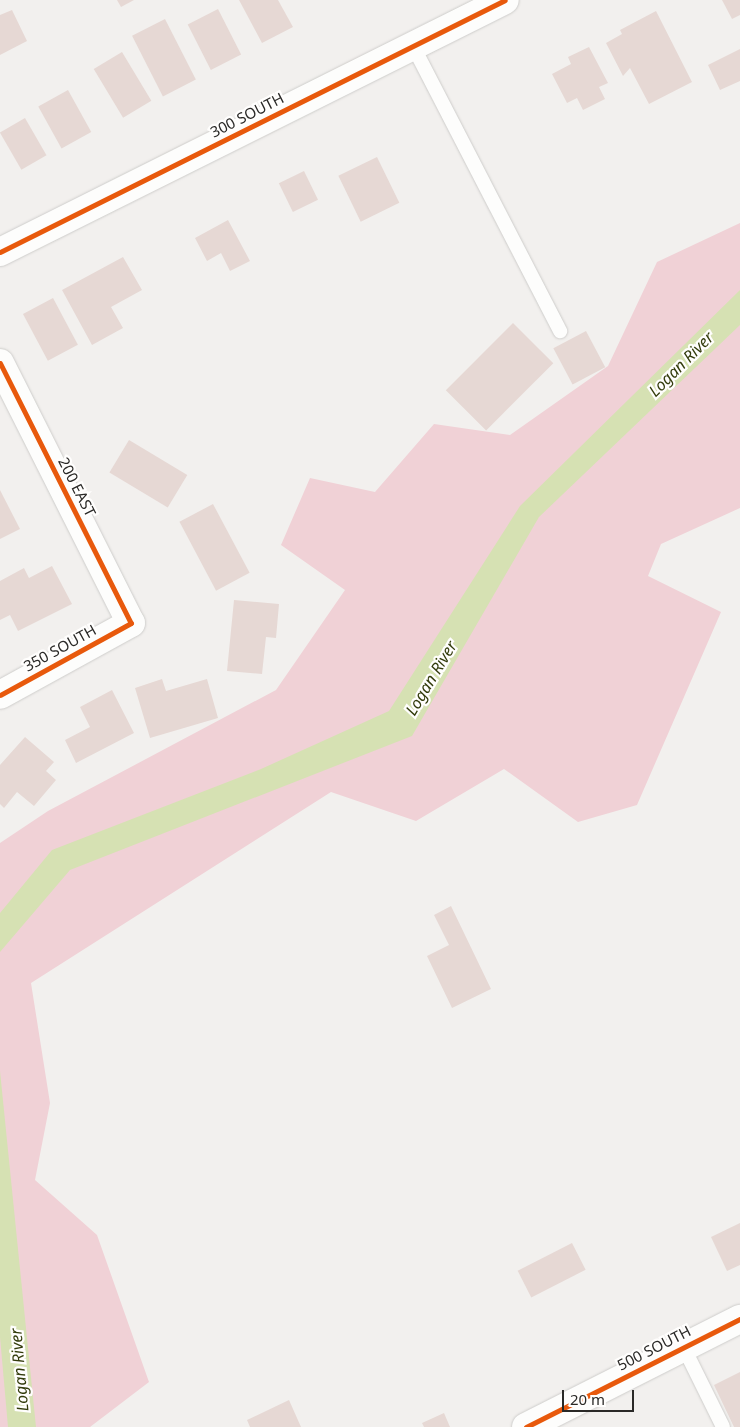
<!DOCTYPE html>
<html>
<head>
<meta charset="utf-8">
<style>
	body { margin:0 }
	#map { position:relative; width:740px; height:1427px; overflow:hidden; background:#f2f0ee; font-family:"Noto Sans",sans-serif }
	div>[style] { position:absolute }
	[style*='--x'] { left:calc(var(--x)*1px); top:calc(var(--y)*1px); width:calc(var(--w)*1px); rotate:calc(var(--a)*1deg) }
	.green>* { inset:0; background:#f0d1d6 }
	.water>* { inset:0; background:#d6e1b3 }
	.building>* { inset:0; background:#e6d8d4; transform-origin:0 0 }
	.roads { filter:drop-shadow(0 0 1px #cecdcb) drop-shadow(0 0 1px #cecdcb) }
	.lane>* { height:14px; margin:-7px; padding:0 7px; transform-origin:7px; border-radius:7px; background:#fdfdfc }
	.street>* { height:28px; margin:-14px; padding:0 14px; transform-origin:14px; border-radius:14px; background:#fdfdfc }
	.secondary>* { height:28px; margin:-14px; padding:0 14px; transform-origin:14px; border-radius:14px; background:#fdfdfc }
	.cycleway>* { height:5px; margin:-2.5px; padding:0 2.5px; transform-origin:2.5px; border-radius:2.5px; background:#e8590c }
	span { translate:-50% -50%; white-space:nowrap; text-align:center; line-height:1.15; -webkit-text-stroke:4.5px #fffefd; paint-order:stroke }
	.street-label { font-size:15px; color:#2a2927 }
	.water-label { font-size:16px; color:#333c0c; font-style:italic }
	.scale { position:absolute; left:562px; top:1390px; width:72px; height:22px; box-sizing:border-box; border:2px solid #2a2927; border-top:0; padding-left:6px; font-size:15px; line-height:18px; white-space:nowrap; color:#2a2927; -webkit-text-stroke:4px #fffefd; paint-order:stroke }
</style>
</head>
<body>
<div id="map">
	<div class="green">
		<i style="clip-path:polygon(740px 223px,740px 508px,661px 544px,648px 576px,721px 612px,637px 805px,578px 822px,504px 769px,416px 821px,331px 792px,31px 983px,50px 1103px,35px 1180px,97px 1235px,149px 1382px,90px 1427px,0 1427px,0 843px,48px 811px,276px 690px,345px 590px,281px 545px,310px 478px,375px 492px,434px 424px,510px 435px,608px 366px,657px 262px)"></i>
	</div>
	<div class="water">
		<i style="clip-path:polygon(740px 290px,740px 325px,539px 517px,412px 736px,70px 870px,0 952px,0 913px,52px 850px,261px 769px,389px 711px,520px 506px)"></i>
		<i style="clip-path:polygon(0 1071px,36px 1427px,8px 1427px,0 1337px)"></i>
	</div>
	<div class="building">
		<i style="clip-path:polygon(117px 0,134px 0,121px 7px)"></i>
		<i style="clip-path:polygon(239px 0,278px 0,293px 27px,262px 43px)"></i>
		<i style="clip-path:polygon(722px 0,740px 0,740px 15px,732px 19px)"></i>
		<i style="left:218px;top:9px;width:51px;height:34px;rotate:63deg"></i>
		<i style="clip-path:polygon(12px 10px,27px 41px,0 55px,0 15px)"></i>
		<i style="clip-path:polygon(656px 11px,692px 82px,649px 104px,630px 68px,623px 76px,606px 43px,622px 34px,620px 30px)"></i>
		<i style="left:165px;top:19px;width:68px;height:37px;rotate:63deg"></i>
		<i style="clip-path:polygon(589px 47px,608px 83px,599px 87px,605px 99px,583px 110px,577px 98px,567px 103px,552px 74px,571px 64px,568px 57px)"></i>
		<i style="clip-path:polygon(740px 49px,740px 81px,720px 90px,708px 65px)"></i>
		<i style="left:122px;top:52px;width:57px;height:33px;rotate:59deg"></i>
		<i style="left:68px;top:90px;width:48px;height:34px;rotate:61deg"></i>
		<i style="left:25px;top:118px;width:43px;height:29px;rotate:60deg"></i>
		<i style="left:377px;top:157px;width:51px;height:43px;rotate:64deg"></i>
		<i style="left:304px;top:171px;width:32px;height:28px;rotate:64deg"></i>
		<i style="clip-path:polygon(228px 220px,250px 261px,230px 271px,221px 253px,207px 261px,195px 238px)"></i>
		<i style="clip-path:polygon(123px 257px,142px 290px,111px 307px,123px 328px,92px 345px,62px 290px)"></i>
		<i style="left:53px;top:298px;width:53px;height:34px;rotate:62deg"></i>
		<i style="left:513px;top:323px;width:57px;height:95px;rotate:45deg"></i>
		<i style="left:586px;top:331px;width:41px;height:37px;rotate:62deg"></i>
		<i style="left:129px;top:440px;width:68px;height:38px;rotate:31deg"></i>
		<i style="clip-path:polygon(0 490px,20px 529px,0 539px)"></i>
		<i style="left:213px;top:504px;width:78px;height:38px;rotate:62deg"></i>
		<i style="clip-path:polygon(52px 566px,72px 604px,18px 631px,10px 615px,0 620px,0 581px,24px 568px,29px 578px)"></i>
		<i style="clip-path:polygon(234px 600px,279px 604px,276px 638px,266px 637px,262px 674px,227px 671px)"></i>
		<i style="clip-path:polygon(162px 679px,166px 691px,207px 679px,218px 718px,150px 738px,135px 688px)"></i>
		<i style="clip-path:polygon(112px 690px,134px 733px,76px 763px,65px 740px,90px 727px,80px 707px)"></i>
		<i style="clip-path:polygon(25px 737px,54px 762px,46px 771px,56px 780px,34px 806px,17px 792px,4px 808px,0 804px,0 765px)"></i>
		<i style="clip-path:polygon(451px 906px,491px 989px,452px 1008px,427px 956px,449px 945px,434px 915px)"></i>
		<i style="clip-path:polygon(740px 1223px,740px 1265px,727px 1271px,711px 1237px)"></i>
		<i style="left:572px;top:1243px;width:30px;height:61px;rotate:63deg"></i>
		<i style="clip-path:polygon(740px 1372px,740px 1427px,734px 1427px,714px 1385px)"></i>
		<i style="clip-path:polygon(289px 1400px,301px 1427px,250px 1427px,247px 1420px)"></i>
		<i style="clip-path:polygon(444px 1413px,450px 1427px,424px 1427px,422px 1423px)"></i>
	</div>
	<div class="roads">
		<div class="lane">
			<i style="--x:413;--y:46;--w:321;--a:62.7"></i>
			<i style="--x:683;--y:1346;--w:90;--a:63.7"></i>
		</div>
		<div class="street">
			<i style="--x:0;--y:363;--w:291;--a:63.3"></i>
			<i style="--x:131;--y:623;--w:149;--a:151.2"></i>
			<i style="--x:526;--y:1427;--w:240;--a:-26.8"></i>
		</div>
		<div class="secondary">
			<i style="--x:0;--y:252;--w:564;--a:-26.52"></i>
		</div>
	</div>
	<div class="cycleway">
		<i style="--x:0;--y:252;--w:564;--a:-26.52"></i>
		<i style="--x:0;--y:363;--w:291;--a:63.3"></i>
		<i style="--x:131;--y:623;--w:149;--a:151.2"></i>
		<i style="--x:526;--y:1427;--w:240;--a:-26.8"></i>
	</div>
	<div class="street-label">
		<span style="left:247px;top:115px;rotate:-27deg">300 SOUTH</span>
		<span style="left:77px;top:487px;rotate:63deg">200 EAST</span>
		<span style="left:60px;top:648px;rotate:-29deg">350 SOUTH</span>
		<span style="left:654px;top:1348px;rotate:-27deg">500 SOUTH</span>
	</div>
	<div class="water-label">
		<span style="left:681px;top:364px;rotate:-45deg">Logan River</span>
		<span style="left:431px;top:678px;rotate:-59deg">Logan River</span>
		<span style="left:19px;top:1370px;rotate:-95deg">Logan River</span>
	</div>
	<div class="scale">20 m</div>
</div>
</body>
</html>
